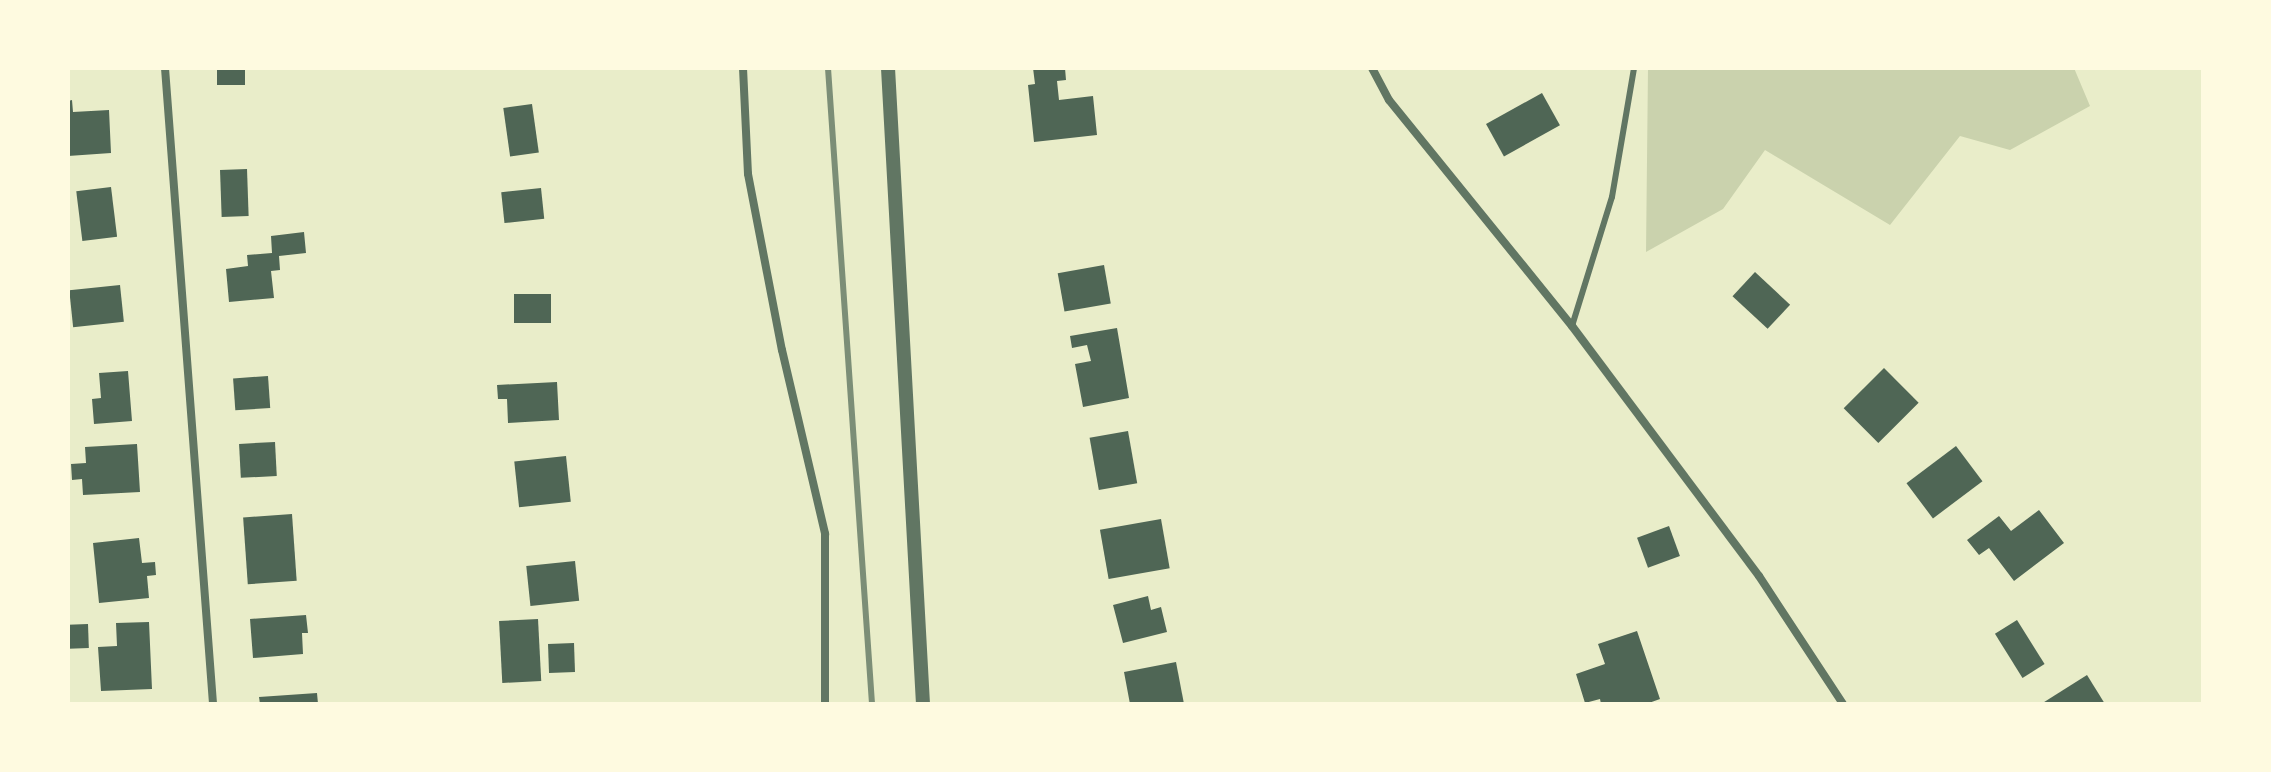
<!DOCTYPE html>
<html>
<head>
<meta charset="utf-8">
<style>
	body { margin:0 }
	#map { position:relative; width:2271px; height:772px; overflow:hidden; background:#e9edc9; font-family:Arial,sans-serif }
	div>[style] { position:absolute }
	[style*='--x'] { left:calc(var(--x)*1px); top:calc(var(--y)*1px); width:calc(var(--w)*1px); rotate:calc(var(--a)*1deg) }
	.green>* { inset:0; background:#cad2ad }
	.building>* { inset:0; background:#4f6655; transform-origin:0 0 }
	.service>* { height:6px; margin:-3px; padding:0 3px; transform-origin:3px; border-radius:3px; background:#617663 }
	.minor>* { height:8px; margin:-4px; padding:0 4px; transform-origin:4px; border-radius:4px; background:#617663 }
	.tertiary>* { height:14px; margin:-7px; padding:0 7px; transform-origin:7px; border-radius:7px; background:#617663 }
	.rail>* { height:6px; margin:-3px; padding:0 3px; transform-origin:3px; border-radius:3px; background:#7c8e77 }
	span { translate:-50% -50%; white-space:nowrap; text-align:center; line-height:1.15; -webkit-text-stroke:6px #fefae0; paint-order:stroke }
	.frame { position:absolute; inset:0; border:70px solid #fefae0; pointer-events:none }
</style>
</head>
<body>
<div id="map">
	<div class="green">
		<i style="clip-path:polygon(1648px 68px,2074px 68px,2090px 106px,2010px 150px,1960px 136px,1890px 225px,1765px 150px,1723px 209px,1646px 252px)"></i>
	</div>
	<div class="building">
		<i style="left:217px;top:68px;width:28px;height:17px"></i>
		<i style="clip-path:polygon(1033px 68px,1065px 68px,1066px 80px,1057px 81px,1059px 100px,1093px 96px,1097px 135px,1034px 142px,1028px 85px,1035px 84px)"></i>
		<i style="left:1542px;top:93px;width:37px;height:64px;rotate:61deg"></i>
		<i style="clip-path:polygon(72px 100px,73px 112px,109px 110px,111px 153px,68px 156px,68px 101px)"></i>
		<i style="left:532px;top:104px;width:49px;height:29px;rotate:82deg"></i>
		<i style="left:247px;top:169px;width:47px;height:27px;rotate:88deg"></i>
		<i style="left:111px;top:187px;width:50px;height:35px;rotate:83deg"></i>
		<i style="left:541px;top:188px;width:31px;height:40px;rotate:84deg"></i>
		<i style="clip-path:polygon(304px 232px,306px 253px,279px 256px,280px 270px,271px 271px,274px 298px,229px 302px,226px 269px,248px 266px,247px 255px,272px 253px,271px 236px)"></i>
		<i style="left:1104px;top:265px;width:39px;height:47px;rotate:80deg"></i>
		<i style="left:1755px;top:272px;width:48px;height:33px;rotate:43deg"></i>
		<i style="left:120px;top:285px;width:37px;height:51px;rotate:84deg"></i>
		<i style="left:514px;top:294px;width:37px;height:29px"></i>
		<i style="clip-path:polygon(1117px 328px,1129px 398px,1083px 407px,1075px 364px,1091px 361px,1087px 345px,1072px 348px,1070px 336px)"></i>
		<i style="left:1884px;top:368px;width:49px;height:57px;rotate:45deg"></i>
		<i style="clip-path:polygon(128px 371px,132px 421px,94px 424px,92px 399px,101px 398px,99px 373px)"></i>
		<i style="left:268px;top:376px;width:32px;height:35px;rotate:86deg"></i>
		<i style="clip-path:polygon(557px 382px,559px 420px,508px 423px,507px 399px,498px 399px,497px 385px)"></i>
		<i style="left:1128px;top:431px;width:53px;height:39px;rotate:80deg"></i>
		<i style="left:275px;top:442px;width:34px;height:36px;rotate:87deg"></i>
		<i style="clip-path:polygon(137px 444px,140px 492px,83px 495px,82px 479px,72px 480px,71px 464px,86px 463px,85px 447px)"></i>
		<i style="left:1956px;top:446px;width:44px;height:62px;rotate:53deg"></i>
		<i style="left:566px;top:456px;width:46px;height:52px;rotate:84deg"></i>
		<i style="clip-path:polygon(2039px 510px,2064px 543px,2014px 581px,1989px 548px,1979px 555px,1967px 540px,1999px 516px,2011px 531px)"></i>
		<i style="left:292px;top:514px;width:67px;height:49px;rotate:86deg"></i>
		<i style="left:1161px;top:519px;width:50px;height:62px;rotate:80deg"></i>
		<i style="left:1669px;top:526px;width:32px;height:34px;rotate:70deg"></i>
		<i style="clip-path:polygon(139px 538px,142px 563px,155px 562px,156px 575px,147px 576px,149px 598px,99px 603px,93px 543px)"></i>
		<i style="left:575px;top:561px;width:40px;height:49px;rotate:84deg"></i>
		<i style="clip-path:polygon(1148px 596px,1151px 610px,1161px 607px,1167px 632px,1123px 643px,1113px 605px)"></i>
		<i style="clip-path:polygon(306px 615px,308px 633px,302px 633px,303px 654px,253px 658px,250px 619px)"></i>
		<i style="left:538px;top:619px;width:62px;height:39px;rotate:87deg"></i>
		<i style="left:2017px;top:620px;width:52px;height:26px;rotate:58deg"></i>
		<i style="clip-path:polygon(149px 622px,152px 689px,101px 691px,98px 647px,117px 646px,116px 623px)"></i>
		<i style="left:88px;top:624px;width:24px;height:20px;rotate:88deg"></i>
		<i style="clip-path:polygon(1637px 631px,1660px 699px,1646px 704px,1601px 704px,1600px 699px,1585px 703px,1576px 674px,1605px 664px,1598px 644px)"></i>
		<i style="left:574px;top:643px;width:29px;height:26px;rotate:88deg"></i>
		<i style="clip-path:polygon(1176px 662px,1184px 704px,1130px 704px,1124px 672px)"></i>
		<i style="clip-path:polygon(2087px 675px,2105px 704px,2041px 704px)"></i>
		<i style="clip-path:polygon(317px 693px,318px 704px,260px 704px,259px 697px)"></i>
	</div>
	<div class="service">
		<i style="--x:1572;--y:326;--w:135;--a:-72.8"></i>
		<i style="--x:1612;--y:197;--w:131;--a:-80.3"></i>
	</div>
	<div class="minor">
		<i style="--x:165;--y:68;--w:638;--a:85.68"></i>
		<i style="--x:743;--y:68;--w:106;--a:87.3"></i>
		<i style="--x:748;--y:174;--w:179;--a:79.1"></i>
		<i style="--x:782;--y:350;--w:189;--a:76.8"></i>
		<i style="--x:825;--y:534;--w:170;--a:90"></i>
		<i style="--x:1372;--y:68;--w:36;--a:62"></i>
		<i style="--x:1389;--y:100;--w:291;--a:51"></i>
		<i style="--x:1572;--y:326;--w:312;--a:53.2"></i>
		<i style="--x:1759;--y:576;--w:153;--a:56.7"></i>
	</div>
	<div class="tertiary">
		<i style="--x:888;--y:68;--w:637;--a:86.85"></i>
	</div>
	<div class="rail">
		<i style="--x:828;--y:68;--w:638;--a:86.04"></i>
	</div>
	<div class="frame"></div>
</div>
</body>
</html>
